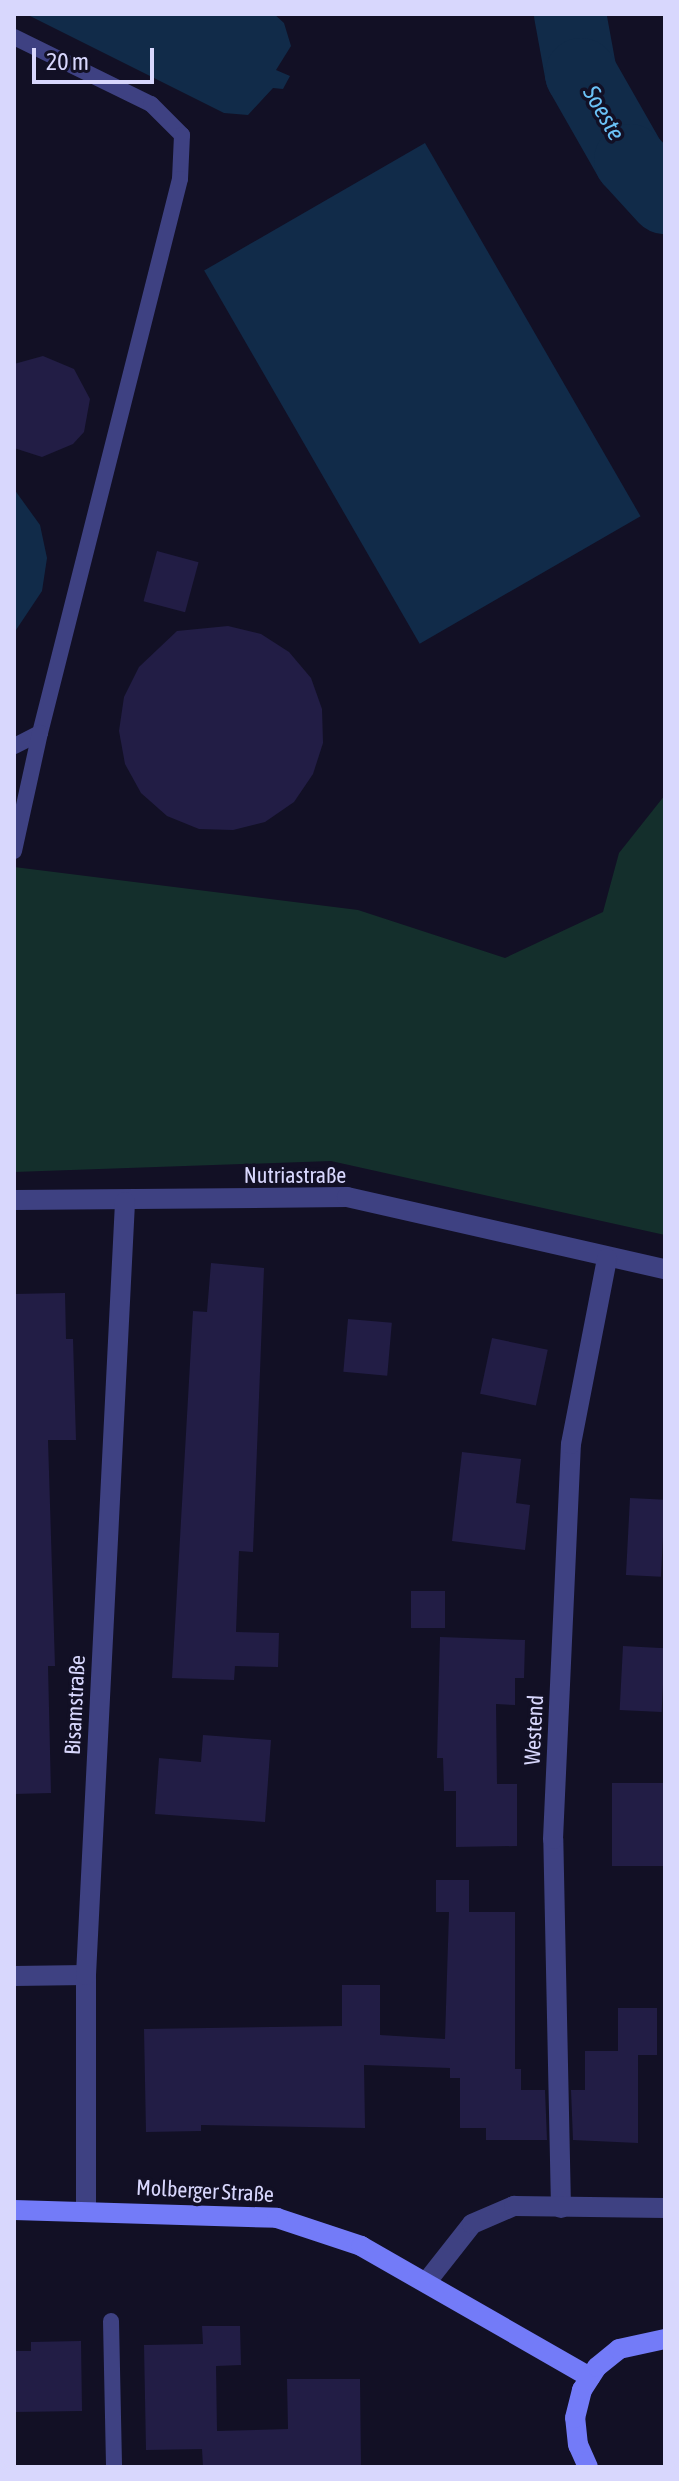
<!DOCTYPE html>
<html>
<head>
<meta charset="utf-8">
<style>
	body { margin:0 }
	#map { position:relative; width:679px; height:2481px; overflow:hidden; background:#121025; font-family:"Asap Condensed",sans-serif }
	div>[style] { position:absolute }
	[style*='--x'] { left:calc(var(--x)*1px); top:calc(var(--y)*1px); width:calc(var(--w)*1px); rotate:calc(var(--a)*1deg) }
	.green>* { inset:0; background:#142f2c }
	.water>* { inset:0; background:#112b49; transform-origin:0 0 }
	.river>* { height:72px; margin:-36px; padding:0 36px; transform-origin:36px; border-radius:36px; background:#112b49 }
	.building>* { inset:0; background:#221d45; transform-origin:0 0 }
	.service>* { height:16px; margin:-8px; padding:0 8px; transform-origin:8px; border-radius:8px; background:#3e4182 }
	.minor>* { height:20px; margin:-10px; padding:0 10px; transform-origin:10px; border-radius:10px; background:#3e4182 }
	.secondary>* { height:20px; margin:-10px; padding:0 10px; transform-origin:10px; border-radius:10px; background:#737bf8 }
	span { translate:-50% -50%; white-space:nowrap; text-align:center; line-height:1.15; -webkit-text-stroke:7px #121025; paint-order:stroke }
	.street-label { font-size:22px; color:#d8d7fd }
	.water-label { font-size:24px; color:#6bc2f7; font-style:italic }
	.frame { position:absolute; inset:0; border:16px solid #d8d7fd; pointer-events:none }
	.scale { position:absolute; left:32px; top:48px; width:122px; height:36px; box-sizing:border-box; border:4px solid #d8d7fd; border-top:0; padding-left:10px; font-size:24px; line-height:28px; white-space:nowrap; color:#d8d7fd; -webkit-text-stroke:6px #121025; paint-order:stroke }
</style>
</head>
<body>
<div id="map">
	<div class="green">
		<i style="clip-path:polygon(665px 795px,665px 1235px,331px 1161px,14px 1172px,14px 867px,358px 910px,505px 958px,603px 912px,619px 853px)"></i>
	</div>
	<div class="water">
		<i style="clip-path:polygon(26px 14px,274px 14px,284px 23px,291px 46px,276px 70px,290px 76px,283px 89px,273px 88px,248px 115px,224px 113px)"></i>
		<i style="left:425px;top:143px;width:431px;height:255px;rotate:60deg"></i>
		<i style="clip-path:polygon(14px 489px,40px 525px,47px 558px,42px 591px,14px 633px)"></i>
	</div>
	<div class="river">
		<i style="--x:570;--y:14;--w:61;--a:79.6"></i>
		<i style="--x:581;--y:74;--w:99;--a:60.3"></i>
		<i style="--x:630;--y:160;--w:52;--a:47.4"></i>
	</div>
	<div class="building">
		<i style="clip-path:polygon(43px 356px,74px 369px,90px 399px,84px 432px,73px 444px,42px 457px,14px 448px,14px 364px)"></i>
		<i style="left:157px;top:551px;width:43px;height:52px;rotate:15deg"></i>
		<i style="clip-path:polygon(228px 626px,261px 634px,289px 652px,311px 678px,322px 709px,323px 743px,313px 774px,294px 802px,265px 822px,233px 830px,199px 829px,167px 816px,141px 793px,125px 764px,119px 731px,124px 697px,139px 667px,177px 631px)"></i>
		<i style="clip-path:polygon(211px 1263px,264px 1268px,253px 1552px,239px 1551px,236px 1632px,279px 1633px,278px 1667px,235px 1666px,234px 1680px,172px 1678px,193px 1311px,207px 1312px)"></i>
		<i style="clip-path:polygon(65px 1293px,66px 1339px,73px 1339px,76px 1440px,48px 1440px,55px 1666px,48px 1666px,51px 1793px,14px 1794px,14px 1294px)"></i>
		<i style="left:348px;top:1319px;width:44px;height:53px;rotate:5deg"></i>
		<i style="left:492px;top:1338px;width:57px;height:57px;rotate:12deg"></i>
		<i style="clip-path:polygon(462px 1452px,521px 1459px,516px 1503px,530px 1505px,525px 1550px,452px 1541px)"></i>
		<i style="left:630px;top:1498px;width:35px;height:77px;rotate:3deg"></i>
		<i style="left:411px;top:1591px;width:34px;height:37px"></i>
		<i style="clip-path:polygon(440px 1637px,525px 1640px,524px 1678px,515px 1678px,515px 1705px,496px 1704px,497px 1784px,517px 1784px,517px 1846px,456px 1847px,456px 1791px,444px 1791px,443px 1758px,437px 1758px)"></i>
		<i style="left:623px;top:1646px;width:42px;height:64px;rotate:3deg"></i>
		<i style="clip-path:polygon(203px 1735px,271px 1740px,265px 1822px,155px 1814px,159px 1758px,201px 1762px)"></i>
		<i style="left:612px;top:1783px;width:53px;height:83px"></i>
		<i style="clip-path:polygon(436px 1880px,469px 1880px,469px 1912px,515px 1912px,515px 2069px,521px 2069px,521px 2090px,545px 2090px,547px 2140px,486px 2140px,486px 2128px,460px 2128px,460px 2078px,450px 2078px,450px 2068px,364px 2065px,365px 2128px,201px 2125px,201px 2131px,146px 2132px,144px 2029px,342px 2026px,342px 1985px,380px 1985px,380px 2035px,445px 2039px,449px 1912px,436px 1912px)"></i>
		<i style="clip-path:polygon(618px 2008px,657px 2008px,657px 2055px,638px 2055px,638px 2143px,573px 2140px,571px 2090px,585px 2090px,585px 2051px,618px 2051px)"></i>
		<i style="clip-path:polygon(202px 2326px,240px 2326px,241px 2365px,216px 2366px,217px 2431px,288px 2429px,287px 2379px,360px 2379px,361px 2467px,203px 2467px,202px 2449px,146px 2450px,144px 2345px,203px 2344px)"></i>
		<i style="clip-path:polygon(81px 2341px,82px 2411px,14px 2412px,14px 2351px,31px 2351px,31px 2342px)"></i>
	</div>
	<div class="service">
		<i style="--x:14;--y:37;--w:153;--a:26.1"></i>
		<i style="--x:151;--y:104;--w:44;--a:45"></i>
		<i style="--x:182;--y:135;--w:44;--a:92.6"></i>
		<i style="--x:180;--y:179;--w:571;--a:104.18"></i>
		<i style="--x:40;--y:733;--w:29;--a:153"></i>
		<i style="--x:14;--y:851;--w:121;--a:-77.6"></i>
		<i style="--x:111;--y:2321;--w:146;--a:88.8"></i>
	</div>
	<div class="minor">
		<i style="--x:14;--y:1200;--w:333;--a:-0.5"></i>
		<i style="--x:347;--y:1197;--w:326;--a:12.8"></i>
		<i style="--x:14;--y:1976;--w:72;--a:-0.8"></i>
		<i style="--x:561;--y:2208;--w:369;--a:-91.2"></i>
		<i style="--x:553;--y:1839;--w:395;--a:-87.4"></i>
		<i style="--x:571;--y:1444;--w:189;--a:-79"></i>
		<i style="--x:86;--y:2210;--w:235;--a:-90"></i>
		<i style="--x:86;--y:1975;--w:774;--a:-87.11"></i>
		<i style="--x:428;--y:2280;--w:71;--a:-51.8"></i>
		<i style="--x:472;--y:2224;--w:46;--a:-23.2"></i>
		<i style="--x:514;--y:2206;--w:151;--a:0.8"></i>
	</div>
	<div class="secondary">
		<i style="--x:14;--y:2210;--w:263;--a:1.7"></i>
		<i style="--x:277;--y:2218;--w:89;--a:18.4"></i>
		<i style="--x:361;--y:2246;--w:264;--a:29.8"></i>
		<i style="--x:588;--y:2467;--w:24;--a:-114"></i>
		<i style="--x:578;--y:2445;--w:27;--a:-96"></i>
		<i style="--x:575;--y:2418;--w:29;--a:-76"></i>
		<i style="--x:582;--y:2390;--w:27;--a:-57"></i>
		<i style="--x:597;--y:2367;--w:28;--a:-39"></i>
		<i style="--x:619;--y:2349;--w:47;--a:-12.3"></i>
	</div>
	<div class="street-label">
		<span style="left:295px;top:1176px">Nutriastraße</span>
		<span style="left:75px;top:1705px;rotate:-87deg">Bisamstraße</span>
		<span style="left:534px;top:1730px;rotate:-87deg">Westend</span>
		<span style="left:205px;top:2191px;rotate:3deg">Molberger Straße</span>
	</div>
	<div class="water-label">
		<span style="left:604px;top:113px;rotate:60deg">Soeste</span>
	</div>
	<div class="frame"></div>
	<div class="scale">20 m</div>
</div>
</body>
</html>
